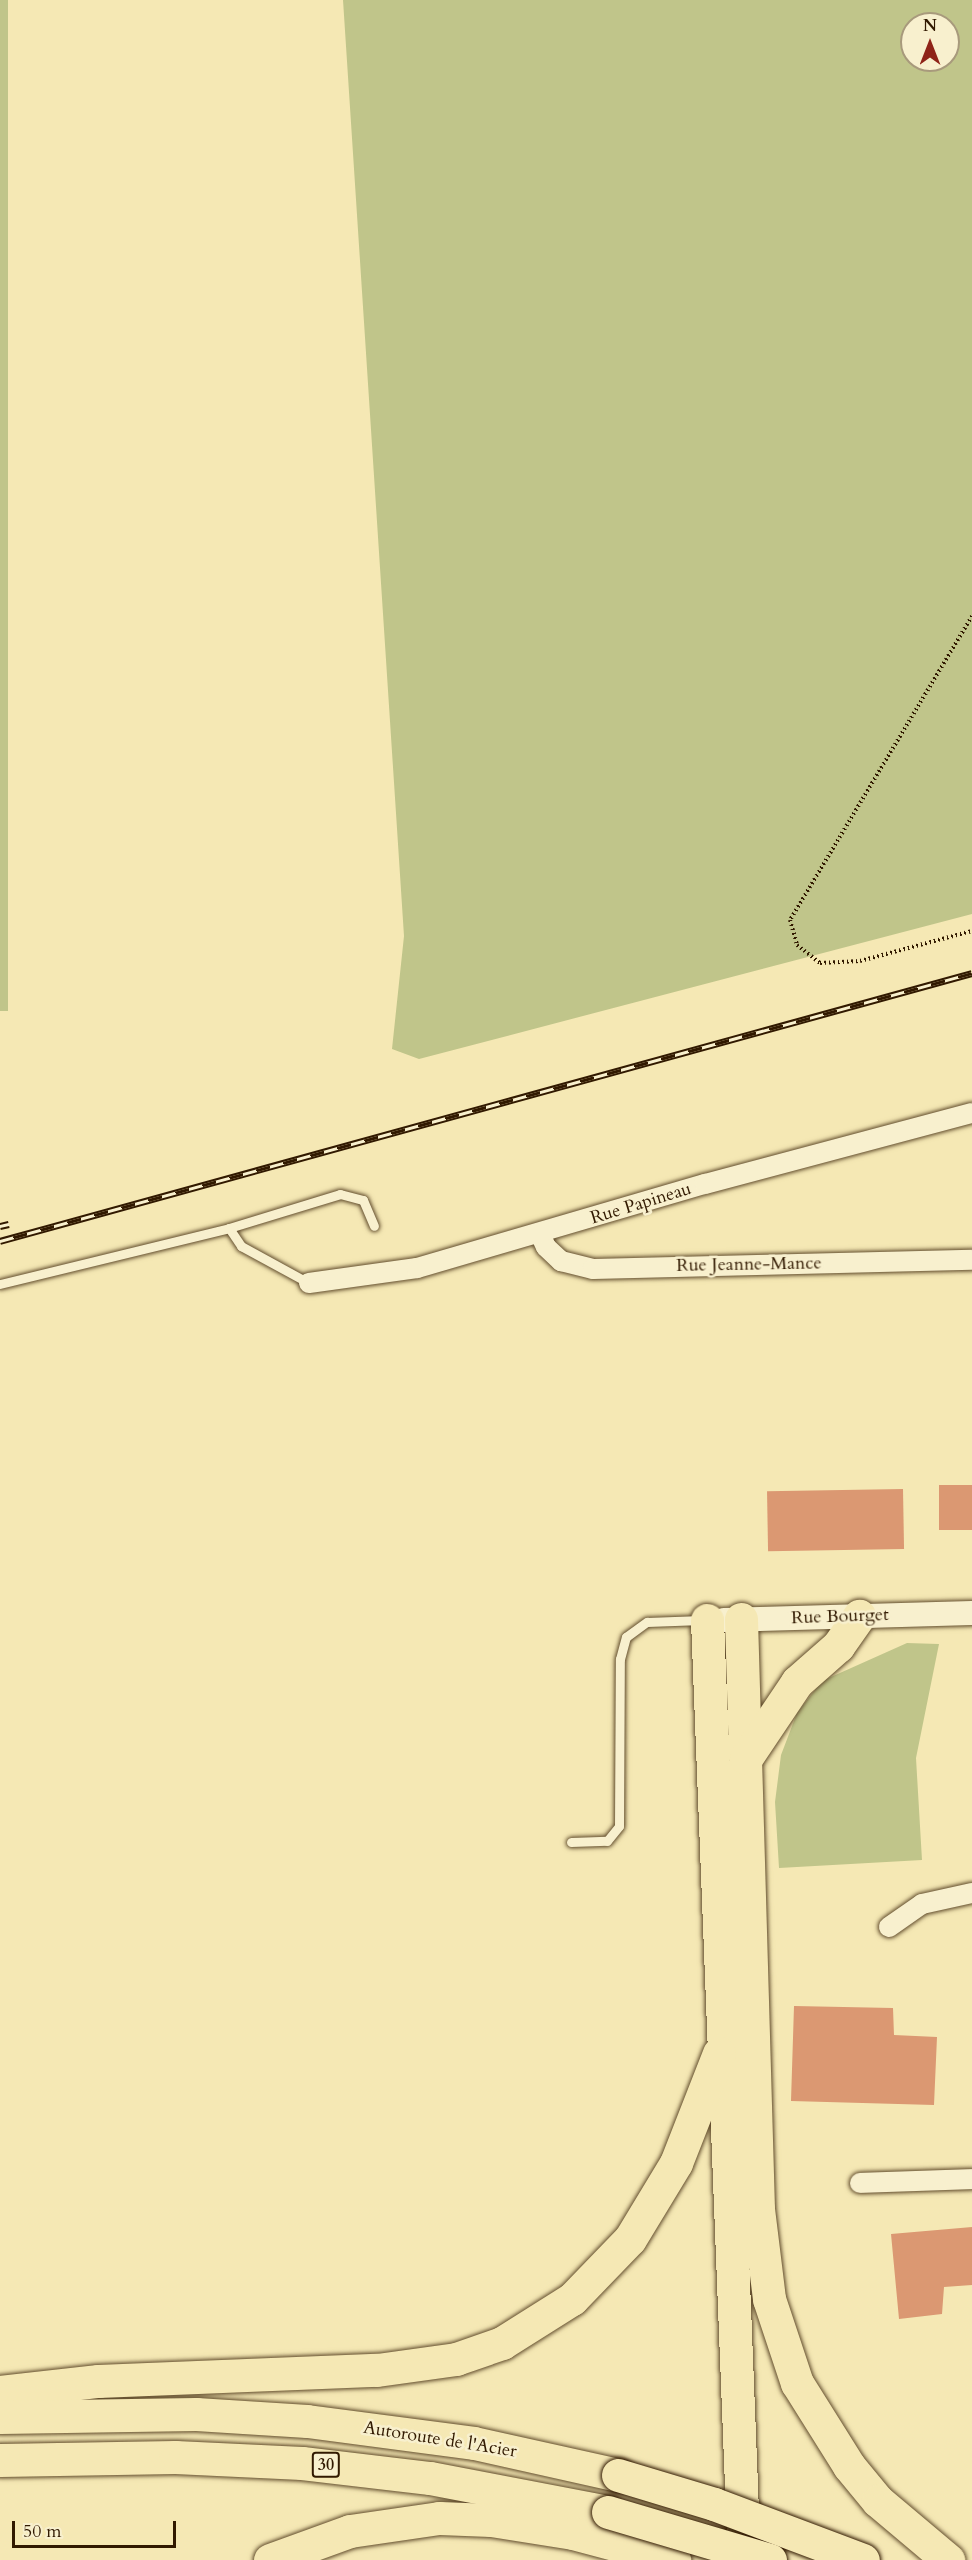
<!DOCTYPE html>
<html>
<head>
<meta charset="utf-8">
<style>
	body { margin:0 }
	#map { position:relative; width:972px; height:2560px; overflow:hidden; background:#f5e8b4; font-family:Cardo,serif }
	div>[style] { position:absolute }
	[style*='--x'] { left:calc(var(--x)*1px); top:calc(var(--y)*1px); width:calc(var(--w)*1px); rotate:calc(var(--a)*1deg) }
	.green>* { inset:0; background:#c0c58a; transform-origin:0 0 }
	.building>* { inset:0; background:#db9872; transform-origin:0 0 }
	.path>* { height:4px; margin-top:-2px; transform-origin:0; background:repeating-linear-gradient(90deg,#311900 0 1.5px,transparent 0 4.5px) }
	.roads { filter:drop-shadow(0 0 2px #624d2d) drop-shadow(0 0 2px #624d2d) }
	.service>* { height:9px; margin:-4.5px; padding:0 4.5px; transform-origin:4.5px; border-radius:4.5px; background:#f8f0ce }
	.minor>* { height:20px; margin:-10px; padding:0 10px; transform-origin:10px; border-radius:10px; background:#f8f0ce }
	.tertiary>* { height:24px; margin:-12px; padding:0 12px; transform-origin:12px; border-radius:12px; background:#f8f0ce }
	.motorway>* { height:33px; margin:-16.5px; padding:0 16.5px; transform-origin:16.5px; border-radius:16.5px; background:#f5e8b4 }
	.rail>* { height:7px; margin-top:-3.5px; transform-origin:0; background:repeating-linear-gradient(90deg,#f8f0ce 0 14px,#311900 0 28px); box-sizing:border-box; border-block:2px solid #311900 }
	.bridges { filter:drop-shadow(0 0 2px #311900) drop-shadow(0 0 2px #311900) }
	.motorway-bridge>* { height:33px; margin:-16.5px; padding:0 16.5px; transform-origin:16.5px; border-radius:16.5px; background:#f5e8b4 }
	span { translate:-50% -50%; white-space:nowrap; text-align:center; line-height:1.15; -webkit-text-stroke:5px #f8f0ce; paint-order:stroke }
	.shield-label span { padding:2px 4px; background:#f8f0ce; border:2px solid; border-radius:4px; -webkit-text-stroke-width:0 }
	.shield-label { font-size:16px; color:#311900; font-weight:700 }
	.street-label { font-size:18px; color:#311900 }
	.north { position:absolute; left:900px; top:12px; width:60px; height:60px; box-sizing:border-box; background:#f8f0ce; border:2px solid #a89a7c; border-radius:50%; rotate:0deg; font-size:16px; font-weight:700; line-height:24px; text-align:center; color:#311900 }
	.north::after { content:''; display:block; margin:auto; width:21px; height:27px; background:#8f2418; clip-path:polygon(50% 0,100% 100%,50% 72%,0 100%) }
	.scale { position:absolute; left:12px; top:2521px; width:164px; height:27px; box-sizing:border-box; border:3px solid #311900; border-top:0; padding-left:8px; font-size:18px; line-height:21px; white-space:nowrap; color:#311900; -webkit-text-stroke:4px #f8f0ce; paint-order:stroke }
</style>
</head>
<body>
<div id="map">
	<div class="green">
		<i style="left:0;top:0;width:8px;height:1011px"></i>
		<i style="clip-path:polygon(evenodd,343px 0,972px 0,972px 914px,419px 1059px,392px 1049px,404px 936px,343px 0,912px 24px,948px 24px,948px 60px,912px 60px,912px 24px)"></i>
		<i style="clip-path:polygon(907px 1643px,939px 1644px,916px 1758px,922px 1860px,779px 1868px,775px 1802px,781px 1755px,797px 1713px,822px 1681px)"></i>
	</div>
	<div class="building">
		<i style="left:939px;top:1485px;width:33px;height:45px"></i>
		<i style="left:903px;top:1489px;width:60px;height:136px;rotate:89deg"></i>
		<i style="clip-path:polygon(794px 2006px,893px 2008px,894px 2035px,937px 2037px,934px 2105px,791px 2101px)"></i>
		<i style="clip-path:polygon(972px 2227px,972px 2285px,944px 2287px,942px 2314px,899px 2319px,891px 2234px)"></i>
	</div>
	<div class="path">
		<i style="--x:972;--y:616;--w:354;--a:120.9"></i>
		<i style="--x:790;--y:920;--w:26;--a:74"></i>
		<i style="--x:797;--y:945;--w:29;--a:38"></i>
		<i style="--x:820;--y:963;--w:40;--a:-2.9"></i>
		<i style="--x:860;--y:961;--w:116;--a:-15"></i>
	</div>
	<div class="roads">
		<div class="service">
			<i style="--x:229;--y:1228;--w:22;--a:56"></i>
			<i style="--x:241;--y:1246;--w:77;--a:28.6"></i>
			<i style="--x:0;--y:1284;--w:236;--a:-13.7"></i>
			<i style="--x:229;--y:1228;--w:116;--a:-17"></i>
			<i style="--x:340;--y:1194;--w:24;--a:15"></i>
			<i style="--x:363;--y:1200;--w:28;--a:67"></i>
			<i style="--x:571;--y:1842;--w:36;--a:-2"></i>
			<i style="--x:607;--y:1841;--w:19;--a:-51"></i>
			<i style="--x:619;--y:1826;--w:167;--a:-89.7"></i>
			<i style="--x:620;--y:1659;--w:23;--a:-75"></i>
			<i style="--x:626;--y:1637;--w:26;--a:-36"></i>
			<i style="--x:647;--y:1622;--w:55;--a:-2.1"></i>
		</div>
		<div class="minor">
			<i style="--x:540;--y:1234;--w:14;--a:65"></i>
			<i style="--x:546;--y:1247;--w:21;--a:43"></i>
			<i style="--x:561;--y:1261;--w:33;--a:14"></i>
			<i style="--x:593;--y:1269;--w:379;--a:-1.4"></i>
			<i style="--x:309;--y:1283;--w:109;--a:-7.9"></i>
			<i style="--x:417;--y:1268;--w:300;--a:-16.3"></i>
			<i style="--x:705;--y:1184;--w:276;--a:-14.9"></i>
			<i style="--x:889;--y:1927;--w:40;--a:-34.9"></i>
			<i style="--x:922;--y:1904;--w:51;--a:-12.4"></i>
			<i style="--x:860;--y:2183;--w:112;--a:-2"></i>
		</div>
		<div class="tertiary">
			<i style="--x:724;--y:1620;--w:248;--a:-1.6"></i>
		</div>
		<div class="motorway">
			<i style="--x:741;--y:1619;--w:590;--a:88.35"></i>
			<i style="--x:758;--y:2209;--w:91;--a:83"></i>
			<i style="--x:769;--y:2299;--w:89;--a:71.6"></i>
			<i style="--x:797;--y:2383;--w:98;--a:57.9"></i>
			<i style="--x:849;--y:2466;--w:45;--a:50.4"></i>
			<i style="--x:878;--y:2501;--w:92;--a:40.1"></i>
			<i style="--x:707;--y:1620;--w:941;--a:87.75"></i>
			<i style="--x:746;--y:1758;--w:92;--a:-56.1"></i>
			<i style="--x:797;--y:1682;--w:55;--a:-41.3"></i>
			<i style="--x:838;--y:1646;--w:37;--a:-55"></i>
			<i style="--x:0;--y:2392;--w:99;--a:-6.4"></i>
			<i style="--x:98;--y:2381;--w:279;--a:-2.3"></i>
			<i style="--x:377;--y:2370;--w:80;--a:-7.9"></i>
			<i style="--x:456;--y:2359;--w:49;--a:-19.2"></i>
			<i style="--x:502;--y:2343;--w:83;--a:-32.2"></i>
			<i style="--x:572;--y:2299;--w:83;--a:-46"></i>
			<i style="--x:630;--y:2239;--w:89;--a:-58.8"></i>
			<i style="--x:676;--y:2163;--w:118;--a:-68.6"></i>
			<i style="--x:0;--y:2417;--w:196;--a:-0.9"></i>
			<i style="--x:196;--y:2414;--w:111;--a:3.6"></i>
			<i style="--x:307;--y:2421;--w:168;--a:7.5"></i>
			<i style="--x:474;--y:2443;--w:148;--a:12.5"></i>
			<i style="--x:0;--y:2460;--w:175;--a:-1"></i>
			<i style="--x:175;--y:2457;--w:127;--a:2.7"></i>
			<i style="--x:302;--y:2463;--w:129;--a:6.7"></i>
			<i style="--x:430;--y:2478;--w:181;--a:10.8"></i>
			<i style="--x:270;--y:2560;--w:85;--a:-19.9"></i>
			<i style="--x:350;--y:2531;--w:90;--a:-8.3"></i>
			<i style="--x:439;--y:2518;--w:52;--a:2.2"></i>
			<i style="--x:491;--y:2520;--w:83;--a:9"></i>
			<i style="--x:573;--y:2533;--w:105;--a:15"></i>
		</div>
	</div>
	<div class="rail">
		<i style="--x:0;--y:1226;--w:9;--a:-13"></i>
		<i style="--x:0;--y:1241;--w:1008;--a:-15.41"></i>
	</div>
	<div class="bridges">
		<div class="motorway-bridge">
			<i style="--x:618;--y:2475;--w:100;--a:16.8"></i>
			<i style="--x:714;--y:2504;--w:159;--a:20.6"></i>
			<i style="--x:608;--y:2512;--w:169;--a:16.5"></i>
		</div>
	</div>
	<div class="shield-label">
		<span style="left:326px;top:2465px">30</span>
	</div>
	<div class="street-label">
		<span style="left:641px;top:1204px;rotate:-17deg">Rue Papineau</span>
		<span style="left:749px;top:1265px;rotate:-1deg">Rue Jeanne-Mance</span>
		<span style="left:840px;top:1617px;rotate:-2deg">Rue Bourget</span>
		<span style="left:440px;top:2440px;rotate:9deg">Autoroute de l'Acier</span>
	</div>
	<div class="north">N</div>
	<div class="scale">50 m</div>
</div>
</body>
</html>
